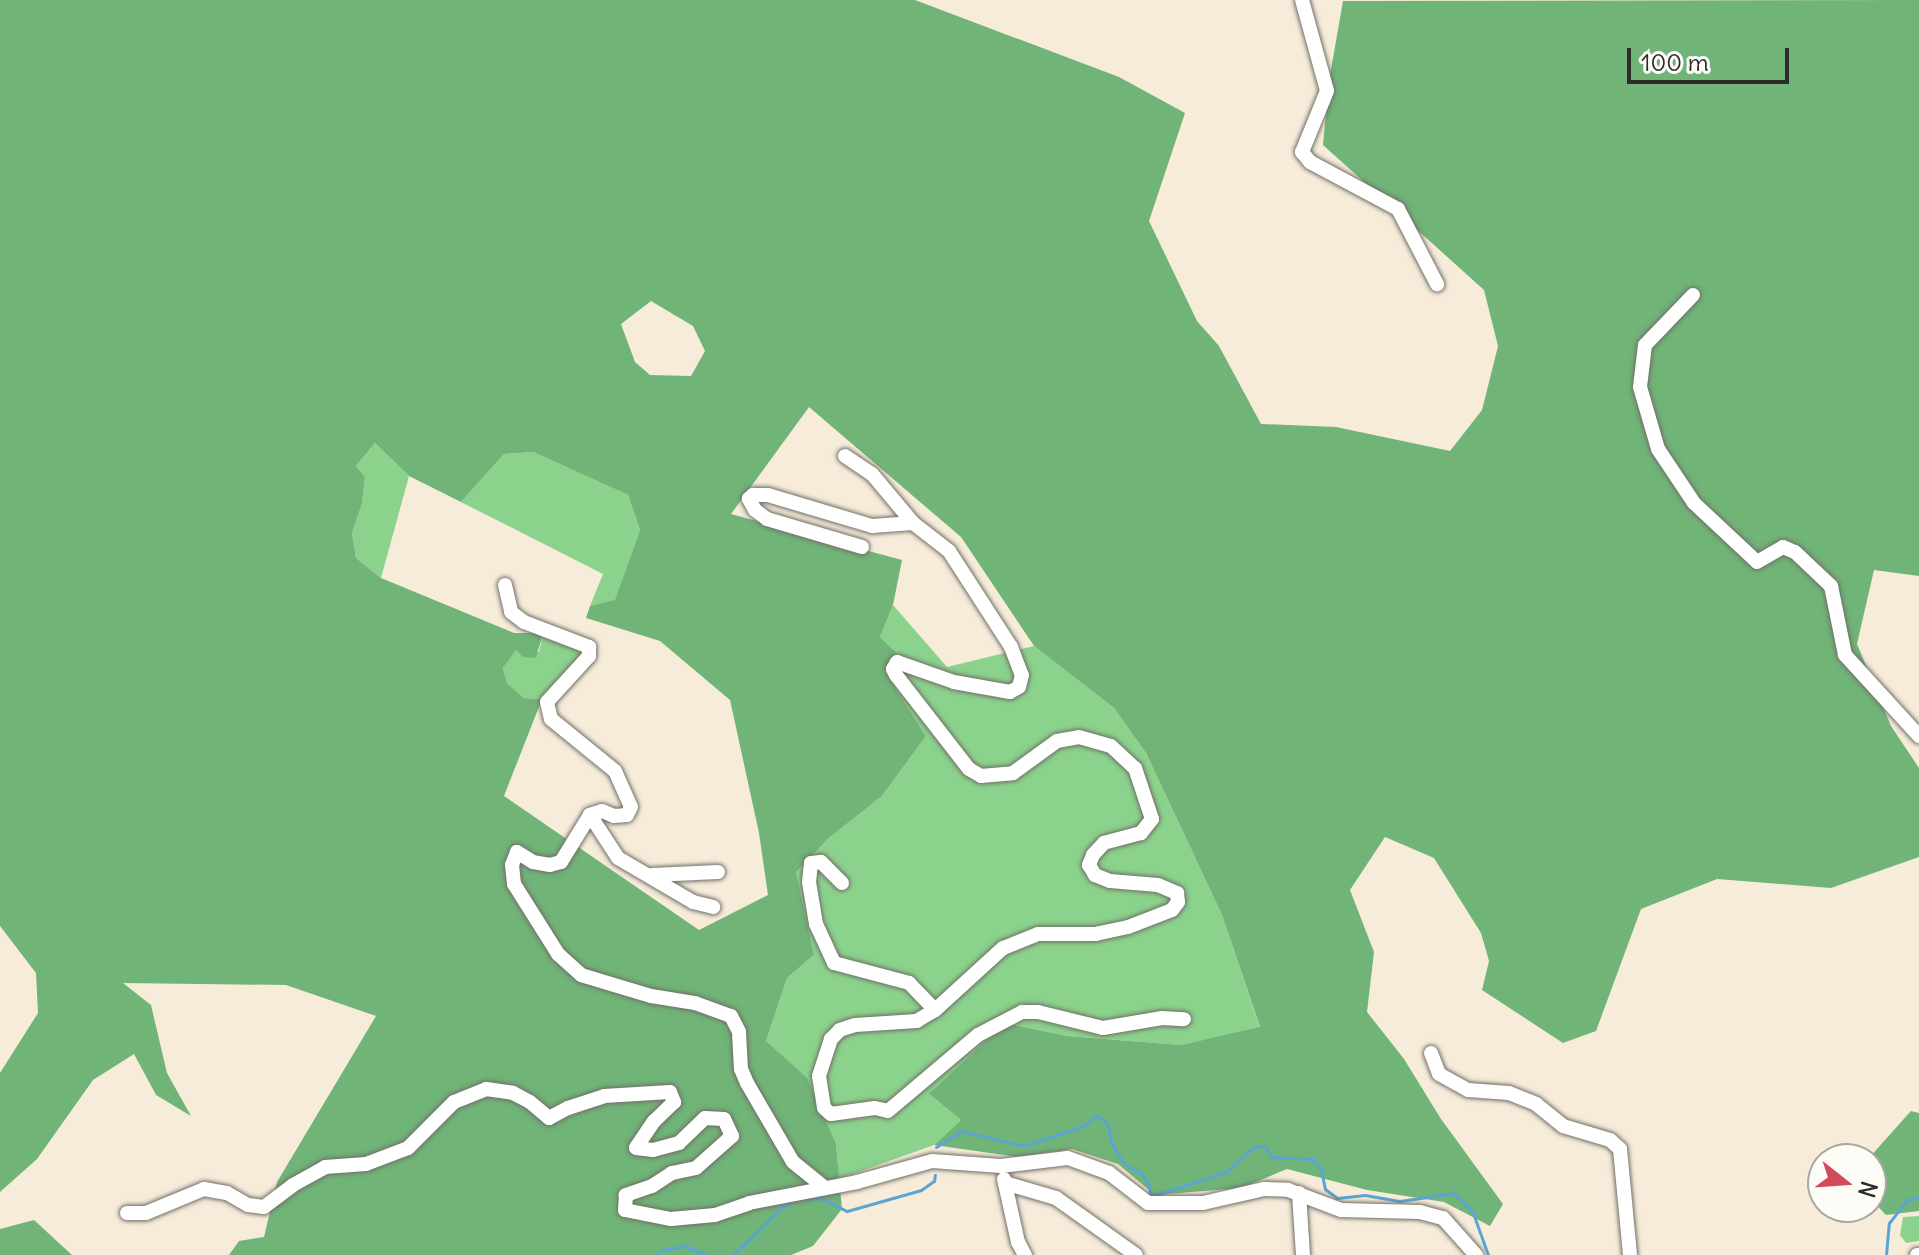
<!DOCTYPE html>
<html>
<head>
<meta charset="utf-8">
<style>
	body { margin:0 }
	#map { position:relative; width:1919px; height:1255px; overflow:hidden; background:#f7ecda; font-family:Delius,sans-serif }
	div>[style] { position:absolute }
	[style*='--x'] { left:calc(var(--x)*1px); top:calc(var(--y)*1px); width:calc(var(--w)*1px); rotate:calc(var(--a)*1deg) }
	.green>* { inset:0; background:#8bd28c }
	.forest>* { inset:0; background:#70b478 }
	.stream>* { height:3px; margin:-1.5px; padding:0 1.5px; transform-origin:1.5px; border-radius:1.5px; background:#5ba5d3 }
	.roads { filter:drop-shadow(0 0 2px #726f68) drop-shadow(0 0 2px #726f68) }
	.minor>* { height:14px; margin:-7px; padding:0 7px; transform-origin:7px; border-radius:7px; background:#fff }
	span { translate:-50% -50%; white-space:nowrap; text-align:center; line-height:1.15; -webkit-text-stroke:6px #fdfcf7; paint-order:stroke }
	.north { position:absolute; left:1807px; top:1143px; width:80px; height:80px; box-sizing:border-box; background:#fdfcf7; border:2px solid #a9a8a5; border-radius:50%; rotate:107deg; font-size:22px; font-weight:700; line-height:32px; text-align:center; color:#2b2b2b }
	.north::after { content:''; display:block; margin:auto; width:28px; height:36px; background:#d1495b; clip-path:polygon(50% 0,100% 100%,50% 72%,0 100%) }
	.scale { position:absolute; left:1627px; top:48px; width:162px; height:36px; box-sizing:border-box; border:4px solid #2b2b2b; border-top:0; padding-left:10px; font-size:24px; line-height:28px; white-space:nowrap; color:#2b2b2b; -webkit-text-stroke:6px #fdfcf7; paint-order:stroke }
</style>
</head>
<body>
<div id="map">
	<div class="green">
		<i style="clip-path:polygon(375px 443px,409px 476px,381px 578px,356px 558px,352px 533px,362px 504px,365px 477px,356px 466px)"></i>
		<i style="clip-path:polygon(535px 452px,628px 495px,640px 530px,615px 601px,590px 606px,603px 574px,461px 502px,504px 454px)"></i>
		<i style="clip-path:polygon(893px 605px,947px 667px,1034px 646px,1114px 708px,1146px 753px,1222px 915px,1260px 1028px,1181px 1045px,1067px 1036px,1005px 1023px,930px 1095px,961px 1120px,934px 1145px,839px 1179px,836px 1144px,766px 1041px,787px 978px,814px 955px,796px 872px,830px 837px,882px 796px,926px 736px,885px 672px,880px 637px)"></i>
		<i style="clip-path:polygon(543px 633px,580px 646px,580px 660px,542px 699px,524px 698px,507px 683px,503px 668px,516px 649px,539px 652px)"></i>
		<i style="clip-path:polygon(1919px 1216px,1919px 1241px,1906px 1243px,1900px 1235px,1903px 1217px)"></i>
	</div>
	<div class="forest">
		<i style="clip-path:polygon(evenodd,0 0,915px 0,1119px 77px,1185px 113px,1149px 221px,1197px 321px,1219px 346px,1261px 424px,1336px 427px,1450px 451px,1482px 410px,1498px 346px,1484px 290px,1323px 145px,1329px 81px,1343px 1px,1919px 0,1919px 576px,1874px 570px,1857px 644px,1891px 726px,1919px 768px,1919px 857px,1831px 888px,1717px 879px,1641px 909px,1596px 1031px,1563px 1043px,1482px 990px,1489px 961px,1481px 933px,1434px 858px,1385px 837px,1350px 890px,1374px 952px,1367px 1012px,1404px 1059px,1441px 1119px,1503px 1204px,1490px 1226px,1444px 1202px,1367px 1190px,1287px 1169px,1241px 1188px,1155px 1195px,1118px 1164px,1072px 1149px,1018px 1157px,934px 1145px,961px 1120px,929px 1094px,1005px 1023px,1067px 1036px,1181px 1045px,1260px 1027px,1222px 915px,1146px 753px,1114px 708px,1034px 646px,961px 537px,809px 407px,731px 514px,902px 560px,893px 605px,880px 637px,896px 653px,885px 672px,926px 736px,882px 796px,830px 837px,796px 872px,814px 955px,787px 978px,766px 1041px,807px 1078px,836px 1144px,842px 1209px,813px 1246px,791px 1255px,229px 1255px,239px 1241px,264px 1237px,277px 1182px,376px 1016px,286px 985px,123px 983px,151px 1005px,167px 1073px,191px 1116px,156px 1095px,134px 1054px,93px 1080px,37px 1159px,0 1192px,0 1073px,38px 1013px,36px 973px,0 926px,0 0,651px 301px,693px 326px,705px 351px,691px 376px,650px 375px,635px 362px,621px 324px,651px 301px,0 0,375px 443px,409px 476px,461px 502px,504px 454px,534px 452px,628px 495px,640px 530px,615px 600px,590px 606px,586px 618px,660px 641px,730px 700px,759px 833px,768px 895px,699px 930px,504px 796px,542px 699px,524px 698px,507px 683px,503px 668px,516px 650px,523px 657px,536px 658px,543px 633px,514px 633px,381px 578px,356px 558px,352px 533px,362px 504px,365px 477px,356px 466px,375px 443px)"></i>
		<i style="clip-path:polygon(1911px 1111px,1919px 1113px,1919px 1211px,1886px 1215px,1871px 1199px,1871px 1159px,1868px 1159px)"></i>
		<i style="clip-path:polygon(34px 1220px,72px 1255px,0 1255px,0 1229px)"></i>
	</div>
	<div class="stream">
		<i style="--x:936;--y:1147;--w:31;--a:-32"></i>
		<i style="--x:962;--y:1131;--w:64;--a:13.6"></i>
		<i style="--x:1024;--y:1146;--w:65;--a:-19"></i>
		<i style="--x:1085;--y:1125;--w:16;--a:-40"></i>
		<i style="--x:1097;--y:1115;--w:15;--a:42"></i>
		<i style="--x:1108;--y:1125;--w:17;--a:80"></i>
		<i style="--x:1111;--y:1142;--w:26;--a:59"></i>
		<i style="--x:1124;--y:1164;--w:19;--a:28"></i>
		<i style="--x:1141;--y:1173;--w:11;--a:52"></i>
		<i style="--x:1148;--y:1182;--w:11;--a:80"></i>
		<i style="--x:1150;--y:1193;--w:6;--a:18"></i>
		<i style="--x:1156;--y:1195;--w:74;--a:-18.2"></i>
		<i style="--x:1226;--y:1172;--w:38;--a:-42"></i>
		<i style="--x:1254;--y:1147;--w:11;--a:-5"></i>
		<i style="--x:1265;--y:1146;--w:13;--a:58"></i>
		<i style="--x:1272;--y:1157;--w:41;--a:2.8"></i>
		<i style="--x:1313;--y:1159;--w:13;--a:51"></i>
		<i style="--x:1321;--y:1169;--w:20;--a:79"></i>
		<i style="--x:1325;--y:1189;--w:15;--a:37"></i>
		<i style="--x:1337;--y:1198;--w:28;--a:-6"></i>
		<i style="--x:1365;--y:1195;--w:36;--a:10"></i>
		<i style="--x:1400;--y:1201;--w:55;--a:-8.4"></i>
		<i style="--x:1454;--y:1193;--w:28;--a:46"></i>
		<i style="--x:1473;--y:1213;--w:45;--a:70.3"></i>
		<i style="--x:807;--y:1199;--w:14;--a:-4"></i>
		<i style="--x:821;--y:1198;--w:29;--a:27"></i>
		<i style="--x:847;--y:1211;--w:77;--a:-15.8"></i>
		<i style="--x:921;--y:1190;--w:16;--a:-35"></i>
		<i style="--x:934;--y:1181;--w:6;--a:-81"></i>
		<i style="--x:657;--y:1255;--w:7;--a:-45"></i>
		<i style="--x:662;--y:1250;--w:23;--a:-10"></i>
		<i style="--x:685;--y:1246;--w:23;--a:23"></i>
		<i style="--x:733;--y:1255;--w:67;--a:-44.4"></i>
		<i style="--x:781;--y:1208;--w:17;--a:-28"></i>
		<i style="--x:1886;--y:1255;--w:32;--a:-85"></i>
		<i style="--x:1889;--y:1223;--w:29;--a:-52"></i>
		<i style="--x:1907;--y:1200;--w:12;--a:-14"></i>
	</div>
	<div class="roads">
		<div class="minor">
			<i style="--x:1302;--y:0;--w:94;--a:74.6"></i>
			<i style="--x:1327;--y:91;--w:66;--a:112.3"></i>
			<i style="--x:1302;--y:152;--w:13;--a:51"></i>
			<i style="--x:1310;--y:162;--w:100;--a:28.1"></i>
			<i style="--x:1398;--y:209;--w:85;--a:62.5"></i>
			<i style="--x:1693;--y:295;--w:69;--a:133.8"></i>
			<i style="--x:1645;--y:345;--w:42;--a:96.8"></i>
			<i style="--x:1640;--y:387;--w:65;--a:73.8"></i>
			<i style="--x:1658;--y:449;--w:65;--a:56.3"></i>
			<i style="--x:1694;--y:503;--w:86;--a:43.1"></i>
			<i style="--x:1757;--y:562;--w:30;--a:-30"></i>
			<i style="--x:1783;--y:547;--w:13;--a:23"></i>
			<i style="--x:1795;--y:552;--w:50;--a:43.4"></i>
			<i style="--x:1831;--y:586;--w:70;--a:78.5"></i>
			<i style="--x:1845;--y:655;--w:110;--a:47.6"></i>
			<i style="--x:845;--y:456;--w:32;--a:34"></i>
			<i style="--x:872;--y:474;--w:64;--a:50.1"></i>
			<i style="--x:862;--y:547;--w:99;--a:-163.6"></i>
			<i style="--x:767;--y:519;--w:15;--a:-143"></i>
			<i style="--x:755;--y:510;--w:13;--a:-119"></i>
			<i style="--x:749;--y:499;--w:6;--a:-45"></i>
			<i style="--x:753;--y:495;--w:15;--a:0"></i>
			<i style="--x:768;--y:495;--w:109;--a:16.6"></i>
			<i style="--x:872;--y:526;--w:41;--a:-4.2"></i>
			<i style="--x:913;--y:523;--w:46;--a:37.9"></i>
			<i style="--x:949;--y:551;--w:114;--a:57.1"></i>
			<i style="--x:1011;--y:647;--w:30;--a:69"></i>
			<i style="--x:1022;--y:675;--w:12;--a:104"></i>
			<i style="--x:1019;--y:687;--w:10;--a:151"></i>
			<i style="--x:1010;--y:692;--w:57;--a:-169.9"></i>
			<i style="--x:954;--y:682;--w:60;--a:-160.7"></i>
			<i style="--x:897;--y:662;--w:8;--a:120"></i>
			<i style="--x:893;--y:669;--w:7;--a:63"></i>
			<i style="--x:896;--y:675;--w:119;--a:52.2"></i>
			<i style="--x:969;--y:769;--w:14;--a:30"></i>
			<i style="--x:981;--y:776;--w:32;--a:-5"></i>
			<i style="--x:1013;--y:773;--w:54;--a:-36"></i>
			<i style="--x:1057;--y:741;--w:22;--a:-10"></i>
			<i style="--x:1079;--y:737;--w:33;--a:16"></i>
			<i style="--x:1111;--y:746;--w:33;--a:43"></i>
			<i style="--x:1135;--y:768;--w:54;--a:71.6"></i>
			<i style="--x:1152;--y:819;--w:18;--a:128"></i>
			<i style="--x:1141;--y:833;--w:38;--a:165"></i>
			<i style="--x:1104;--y:843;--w:16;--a:133"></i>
			<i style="--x:1093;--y:855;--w:11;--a:112"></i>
			<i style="--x:1089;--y:865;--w:12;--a:59"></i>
			<i style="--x:1095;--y:875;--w:16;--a:22"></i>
			<i style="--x:1110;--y:881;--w:48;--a:4.8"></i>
			<i style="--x:1158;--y:885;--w:21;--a:23"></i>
			<i style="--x:1177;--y:893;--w:9;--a:84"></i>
			<i style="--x:1178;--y:902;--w:10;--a:127"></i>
			<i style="--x:1172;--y:910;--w:47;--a:158.9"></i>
			<i style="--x:1128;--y:927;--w:33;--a:168"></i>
			<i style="--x:1096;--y:934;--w:58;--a:180"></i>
			<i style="--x:1038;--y:934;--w:38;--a:158"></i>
			<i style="--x:1003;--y:948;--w:92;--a:137.6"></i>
			<i style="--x:505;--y:585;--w:28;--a:77"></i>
			<i style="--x:511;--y:612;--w:16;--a:38"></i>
			<i style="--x:524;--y:622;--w:70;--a:21"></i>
			<i style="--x:589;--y:647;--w:9;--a:90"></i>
			<i style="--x:589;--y:656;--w:62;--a:132.4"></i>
			<i style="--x:547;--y:702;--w:17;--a:77"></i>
			<i style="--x:551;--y:719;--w:82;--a:39.1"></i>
			<i style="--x:615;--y:771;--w:39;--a:66"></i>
			<i style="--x:631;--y:807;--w:9;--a:117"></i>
			<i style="--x:627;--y:815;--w:13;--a:176"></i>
			<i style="--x:614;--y:816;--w:13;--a:-157"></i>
			<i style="--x:602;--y:811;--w:13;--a:162"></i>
			<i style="--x:590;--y:815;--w:55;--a:121.7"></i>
			<i style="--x:561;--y:862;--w:11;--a:165"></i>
			<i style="--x:550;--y:865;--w:17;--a:-170"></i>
			<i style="--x:533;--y:862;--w:19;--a:-148"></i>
			<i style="--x:517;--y:852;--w:14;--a:111"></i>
			<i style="--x:512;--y:865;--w:19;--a:84"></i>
			<i style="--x:514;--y:884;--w:83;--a:57.8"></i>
			<i style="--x:558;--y:954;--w:31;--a:42"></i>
			<i style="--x:581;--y:975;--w:73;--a:16.7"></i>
			<i style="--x:651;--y:996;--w:45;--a:9"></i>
			<i style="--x:695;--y:1003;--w:38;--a:20"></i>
			<i style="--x:731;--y:1016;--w:18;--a:63"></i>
			<i style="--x:739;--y:1032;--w:37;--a:87"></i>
			<i style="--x:741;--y:1069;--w:15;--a:67"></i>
			<i style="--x:747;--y:1083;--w:91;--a:59.8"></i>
			<i style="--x:793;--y:1162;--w:38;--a:39"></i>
			<i style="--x:590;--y:815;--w:51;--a:56.9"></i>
			<i style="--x:618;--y:858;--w:87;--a:30.4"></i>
			<i style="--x:693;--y:902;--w:21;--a:14"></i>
			<i style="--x:652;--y:875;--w:66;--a:-2.6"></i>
			<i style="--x:842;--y:883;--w:30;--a:-135"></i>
			<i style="--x:821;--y:862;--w:10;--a:174"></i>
			<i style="--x:811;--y:863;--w:19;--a:96"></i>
			<i style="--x:809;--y:882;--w:43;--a:80.5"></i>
			<i style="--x:816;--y:924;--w:43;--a:65.2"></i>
			<i style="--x:834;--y:963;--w:78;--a:14.9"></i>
			<i style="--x:909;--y:983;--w:37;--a:46"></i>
			<i style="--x:935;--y:1010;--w:21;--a:149"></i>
			<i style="--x:917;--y:1021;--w:62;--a:176.3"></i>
			<i style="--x:855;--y:1025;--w:16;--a:162"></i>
			<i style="--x:840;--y:1030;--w:13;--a:135"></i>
			<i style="--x:831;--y:1039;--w:39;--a:108"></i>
			<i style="--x:819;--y:1076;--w:32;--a:81"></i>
			<i style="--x:824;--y:1108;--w:9;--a:41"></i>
			<i style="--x:831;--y:1114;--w:44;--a:-7.8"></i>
			<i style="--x:875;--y:1108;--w:13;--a:13"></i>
			<i style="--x:888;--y:1111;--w:118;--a:-40.2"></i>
			<i style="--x:978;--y:1035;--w:50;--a:-27.6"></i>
			<i style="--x:1022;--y:1012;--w:16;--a:0"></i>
			<i style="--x:1038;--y:1012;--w:67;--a:13.8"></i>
			<i style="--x:1103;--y:1028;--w:60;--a:-9.6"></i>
			<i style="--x:1162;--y:1018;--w:22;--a:3"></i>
			<i style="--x:1431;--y:1053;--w:22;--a:69"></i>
			<i style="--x:1439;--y:1074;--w:33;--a:29"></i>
			<i style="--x:1468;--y:1090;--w:41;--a:4.2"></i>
			<i style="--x:1509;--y:1093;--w:29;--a:22"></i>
			<i style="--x:1536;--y:1104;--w:35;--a:39"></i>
			<i style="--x:1563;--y:1126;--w:49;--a:16.6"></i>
			<i style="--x:1610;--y:1140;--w:13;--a:42"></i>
			<i style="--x:1620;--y:1149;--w:106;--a:84.6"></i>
			<i style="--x:1004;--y:1179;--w:65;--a:77.5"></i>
			<i style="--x:1018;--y:1242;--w:15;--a:62"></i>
			<i style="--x:1005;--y:1183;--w:53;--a:16.4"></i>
			<i style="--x:1056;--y:1198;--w:98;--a:35.5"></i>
			<i style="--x:1299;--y:1193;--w:62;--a:86.3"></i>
			<i style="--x:127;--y:1213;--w:19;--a:0"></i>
			<i style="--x:146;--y:1213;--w:63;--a:-22.5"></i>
			<i style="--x:204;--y:1189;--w:23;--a:10"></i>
			<i style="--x:227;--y:1193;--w:24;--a:30"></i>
			<i style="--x:248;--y:1205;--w:16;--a:7"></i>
			<i style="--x:264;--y:1207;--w:36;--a:-37"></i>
			<i style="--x:293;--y:1185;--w:37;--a:-29"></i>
			<i style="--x:325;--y:1167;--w:41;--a:-4.2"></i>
			<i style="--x:366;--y:1164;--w:45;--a:-20.9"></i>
			<i style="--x:408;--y:1148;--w:65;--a:-45"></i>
			<i style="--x:454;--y:1102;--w:35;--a:-22"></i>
			<i style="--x:486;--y:1089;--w:27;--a:8"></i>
			<i style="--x:513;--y:1093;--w:19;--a:28"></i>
			<i style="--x:530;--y:1102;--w:25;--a:40"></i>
			<i style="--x:549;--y:1118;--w:21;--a:-28"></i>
			<i style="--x:568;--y:1108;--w:38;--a:-18"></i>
			<i style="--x:604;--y:1096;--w:66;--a:-3.5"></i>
			<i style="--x:670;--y:1092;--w:11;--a:68"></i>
			<i style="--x:674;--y:1102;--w:28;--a:136"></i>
			<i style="--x:654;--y:1121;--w:32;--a:124"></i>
			<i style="--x:636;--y:1148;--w:17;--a:7"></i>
			<i style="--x:653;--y:1150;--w:27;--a:-15"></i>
			<i style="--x:679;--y:1143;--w:36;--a:-44"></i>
			<i style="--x:705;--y:1118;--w:19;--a:3"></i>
			<i style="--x:724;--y:1119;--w:19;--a:65"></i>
			<i style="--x:732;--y:1136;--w:48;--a:138.4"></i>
			<i style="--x:696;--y:1168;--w:25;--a:168"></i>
			<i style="--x:672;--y:1173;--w:24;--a:147"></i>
			<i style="--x:652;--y:1186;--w:28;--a:161"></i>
			<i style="--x:626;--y:1195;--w:15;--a:94"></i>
			<i style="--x:625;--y:1210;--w:47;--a:11.1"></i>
			<i style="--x:671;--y:1219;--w:44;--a:-5.2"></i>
			<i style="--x:715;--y:1215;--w:36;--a:-19"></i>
			<i style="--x:749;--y:1203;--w:110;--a:-11"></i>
			<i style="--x:857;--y:1182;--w:78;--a:-15.6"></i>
			<i style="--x:932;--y:1161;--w:69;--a:4.1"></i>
			<i style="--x:1001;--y:1166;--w:67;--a:-6.8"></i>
			<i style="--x:1068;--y:1158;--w:44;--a:20.1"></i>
			<i style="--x:1109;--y:1173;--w:49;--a:37.6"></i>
			<i style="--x:1148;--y:1203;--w:55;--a:0"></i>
			<i style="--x:1203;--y:1203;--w:63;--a:-12.9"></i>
			<i style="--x:1264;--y:1189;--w:24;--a:2"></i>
			<i style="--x:1288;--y:1190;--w:57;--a:20.7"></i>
			<i style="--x:1341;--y:1210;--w:79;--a:1.5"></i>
			<i style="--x:1420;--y:1212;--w:24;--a:15"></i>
			<i style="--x:1443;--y:1218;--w:50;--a:48.3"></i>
			<i style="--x:1917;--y:1255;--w:2;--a:0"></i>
		</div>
	</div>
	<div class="north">N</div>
	<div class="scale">100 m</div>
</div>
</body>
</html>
